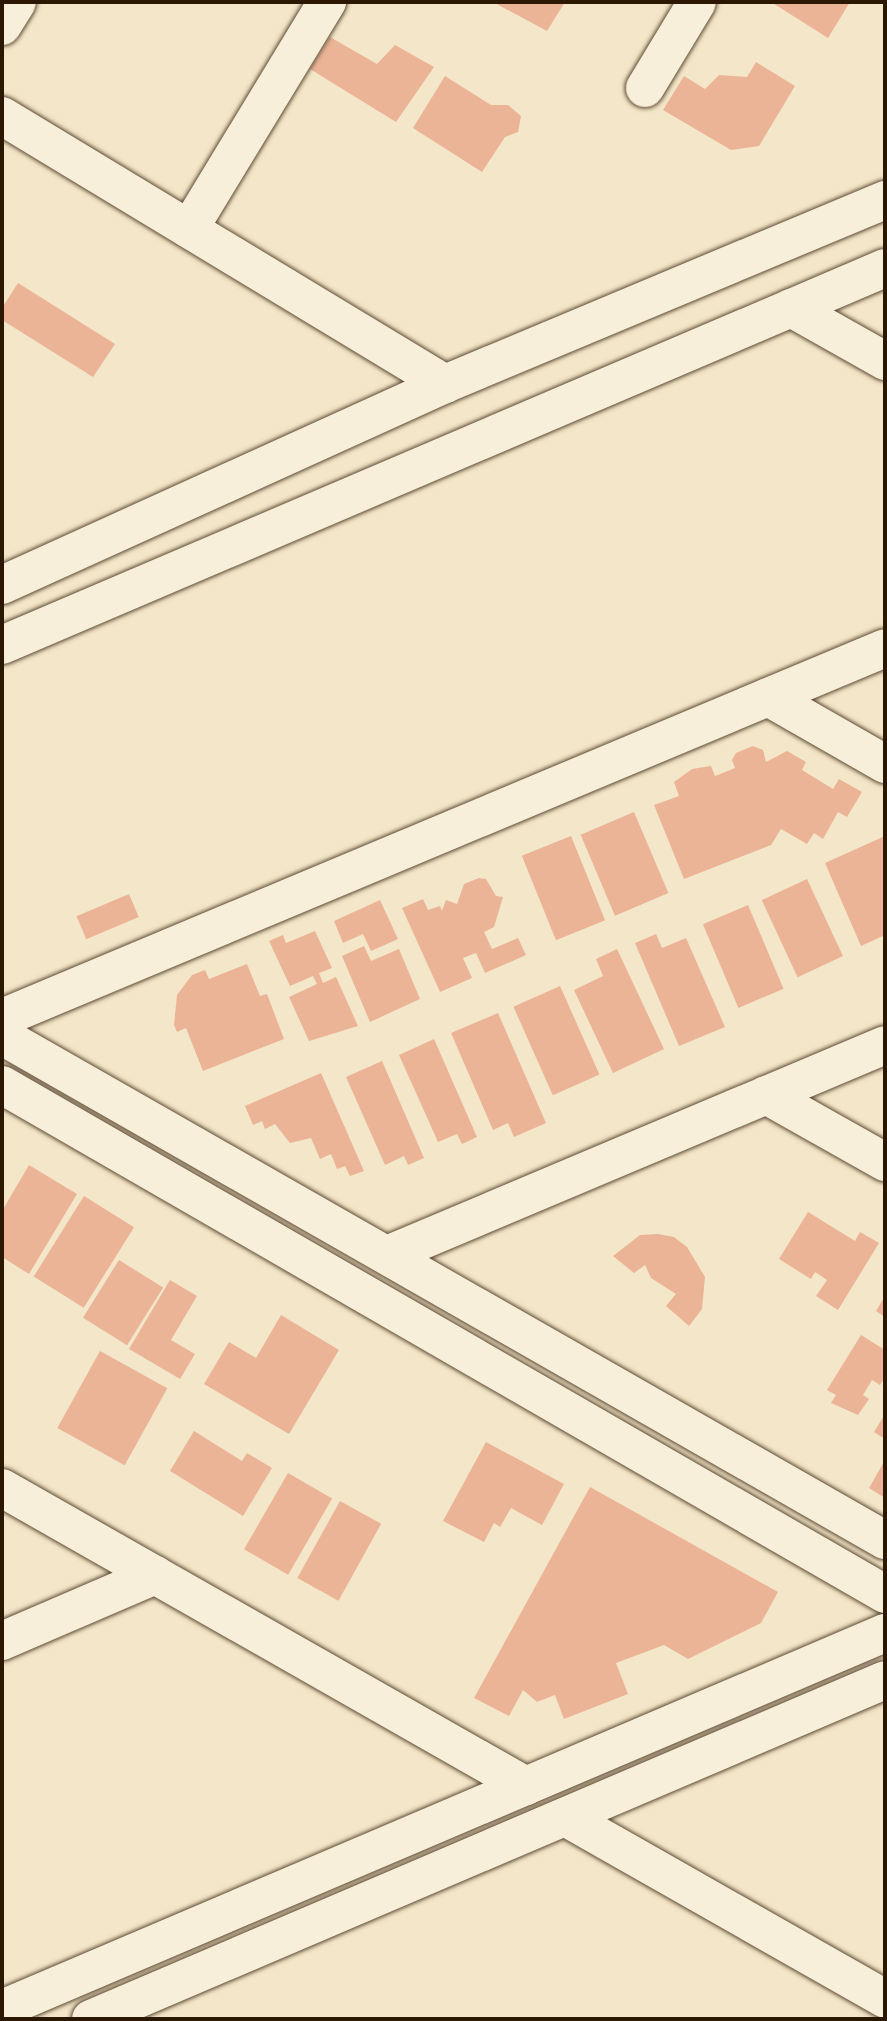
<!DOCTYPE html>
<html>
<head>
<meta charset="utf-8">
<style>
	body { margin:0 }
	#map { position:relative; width:887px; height:2021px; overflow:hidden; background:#f4e6c8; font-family:Vollkorn,serif }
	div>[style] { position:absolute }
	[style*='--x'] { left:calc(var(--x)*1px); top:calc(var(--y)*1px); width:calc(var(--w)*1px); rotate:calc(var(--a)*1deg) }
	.building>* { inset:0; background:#ebb497; transform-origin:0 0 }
	.roads { filter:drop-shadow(0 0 2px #5d4b34) drop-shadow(0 0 2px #5d4b34) }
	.minor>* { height:38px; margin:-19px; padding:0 19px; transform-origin:19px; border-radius:19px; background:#f8efdb }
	span { translate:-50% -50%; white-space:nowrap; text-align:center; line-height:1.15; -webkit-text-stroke:7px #f8efdb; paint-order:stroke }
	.frame { position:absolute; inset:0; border:4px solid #2b1702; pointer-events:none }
</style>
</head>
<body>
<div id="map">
	<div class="building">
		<i style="clip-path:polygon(493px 2px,565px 2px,547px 31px)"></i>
		<i style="clip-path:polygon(771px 2px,850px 2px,828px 38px)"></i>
		<i style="clip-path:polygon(330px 37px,377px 64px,395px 45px,434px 67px,396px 122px,310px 69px)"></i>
		<i style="clip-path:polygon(756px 62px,795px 86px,759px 146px,731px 150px,663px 110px,684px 76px,705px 89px,719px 75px,747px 77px)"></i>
		<i style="clip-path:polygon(445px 76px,491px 105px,508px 105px,521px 116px,518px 132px,505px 137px,482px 172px,413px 128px)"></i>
		<i style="clip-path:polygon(18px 283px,115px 344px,93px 377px,2px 320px,2px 308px)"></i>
		<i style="clip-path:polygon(753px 746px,763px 750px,766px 762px,787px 751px,806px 762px,802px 770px,833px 789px,839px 779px,862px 792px,847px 817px,838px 812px,823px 839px,814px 833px,807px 844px,781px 829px,771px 845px,684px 879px,654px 805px,679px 796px,674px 782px,692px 769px,711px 766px,715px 776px,735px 768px,732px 760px,736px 753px)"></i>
		<i style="left:634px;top:812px;width:88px;height:58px;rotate:67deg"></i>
		<i style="left:571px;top:836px;width:91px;height:53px;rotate:68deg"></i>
		<i style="clip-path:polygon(885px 836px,885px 935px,861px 946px,825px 863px)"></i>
		<i style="clip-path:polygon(479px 878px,486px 879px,496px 896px,503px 897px,494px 927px,484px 932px,492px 949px,518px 938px,526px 955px,485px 973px,476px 953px,463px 958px,472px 978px,440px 992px,402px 908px,423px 899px,428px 910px,440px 906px,442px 911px,446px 900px,457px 904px,464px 884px)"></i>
		<i style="left:807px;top:879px;width:85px;height:50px;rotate:65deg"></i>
		<i style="left:129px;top:894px;width:25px;height:57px;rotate:67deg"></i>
		<i style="clip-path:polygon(380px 900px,398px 939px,371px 951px,363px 934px,343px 943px,334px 921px)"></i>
		<i style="left:748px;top:905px;width:91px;height:49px;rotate:67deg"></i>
		<i style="clip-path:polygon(315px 931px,332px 968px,319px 973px,323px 983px,336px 977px,358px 1026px,309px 1041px,289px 997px,317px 984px,313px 976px,290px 986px,269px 941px,283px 935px,286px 943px)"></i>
		<i style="clip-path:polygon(656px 934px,662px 948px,686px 938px,725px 1027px,679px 1046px,635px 943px)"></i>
		<i style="clip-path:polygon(364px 946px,371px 961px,399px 949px,420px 999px,370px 1022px,342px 956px)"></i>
		<i style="clip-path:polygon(617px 949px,664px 1049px,613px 1073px,574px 990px,603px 976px,596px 959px)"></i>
		<i style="clip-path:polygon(247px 964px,260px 996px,267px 994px,284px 1039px,203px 1071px,186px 1028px,177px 1032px,174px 1025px,177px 995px,192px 975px,205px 970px,209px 979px)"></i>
		<i style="left:560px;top:986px;width:97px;height:51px;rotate:66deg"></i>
		<i style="clip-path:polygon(498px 1013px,546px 1123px,514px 1137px,508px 1123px,493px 1130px,451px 1033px)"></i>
		<i style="clip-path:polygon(434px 1039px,477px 1137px,462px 1144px,457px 1134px,438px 1142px,399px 1055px)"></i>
		<i style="clip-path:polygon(382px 1061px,424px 1158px,408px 1165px,404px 1156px,385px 1165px,346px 1077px)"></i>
		<i style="clip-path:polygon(321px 1073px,364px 1171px,350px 1176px,345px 1166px,337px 1169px,331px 1154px,320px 1159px,311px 1138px,290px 1143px,275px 1124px,265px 1129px,262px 1121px,253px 1125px,245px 1106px)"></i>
		<i style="clip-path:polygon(29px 1165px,77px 1194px,29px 1274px,2px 1257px,2px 1211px)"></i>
		<i style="left:84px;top:1196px;width:59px;height:95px;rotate:32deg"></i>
		<i style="clip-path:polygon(808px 1212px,855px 1241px,860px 1232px,879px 1243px,838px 1310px,816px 1296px,827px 1280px,815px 1272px,811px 1279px,779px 1259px)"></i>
		<i style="clip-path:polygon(658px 1234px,674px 1237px,687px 1247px,705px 1277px,702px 1309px,689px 1326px,666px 1306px,676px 1294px,651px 1278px,645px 1265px,634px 1273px,613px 1256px,640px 1235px)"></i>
		<i style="left:119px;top:1260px;width:52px;height:68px;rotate:32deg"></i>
		<i style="clip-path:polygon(170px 1280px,197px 1296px,171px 1340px,195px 1354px,180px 1379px,129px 1349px)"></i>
		<i style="clip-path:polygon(885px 1296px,885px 1317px,876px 1311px)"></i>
		<i style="clip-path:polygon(281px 1315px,339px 1350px,289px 1434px,204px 1384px,229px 1342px,256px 1358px)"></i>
		<i style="clip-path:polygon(861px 1335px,885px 1350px,885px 1377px,880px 1385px,872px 1380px,863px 1395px,869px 1399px,858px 1415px,831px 1403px,836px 1395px,827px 1390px)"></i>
		<i style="left:100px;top:1351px;width:77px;height:88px;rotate:29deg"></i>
		<i style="clip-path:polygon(885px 1414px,885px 1439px,874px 1432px)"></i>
		<i style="clip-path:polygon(194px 1431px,242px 1461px,247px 1453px,272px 1468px,243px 1516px,170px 1471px)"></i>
		<i style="clip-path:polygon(486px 1442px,564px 1484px,542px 1525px,511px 1508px,500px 1527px,494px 1523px,484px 1542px,443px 1521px)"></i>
		<i style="clip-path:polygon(885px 1460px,885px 1498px,869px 1488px)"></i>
		<i style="left:288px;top:1473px;width:51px;height:88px;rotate:30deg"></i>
		<i style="clip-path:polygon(590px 1487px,778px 1592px,761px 1623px,688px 1659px,664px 1645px,616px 1663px,628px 1694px,564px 1719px,555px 1695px,537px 1702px,523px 1690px,509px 1716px,474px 1698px)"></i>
		<i style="left:340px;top:1501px;width:47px;height:88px;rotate:29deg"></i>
	</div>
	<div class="roads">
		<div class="minor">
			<i style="--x:2;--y:26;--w:28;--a:-58"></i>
			<i style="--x:645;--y:88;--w:100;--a:-58.8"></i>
			<i style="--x:2;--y:116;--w:518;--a:31.17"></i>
			<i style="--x:189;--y:229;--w:266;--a:-58.7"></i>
			<i style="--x:791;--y:308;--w:108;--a:29.4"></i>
			<i style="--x:2;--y:585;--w:486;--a:-24.4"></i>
			<i style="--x:445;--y:384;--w:477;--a:-22.7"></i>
			<i style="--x:2;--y:645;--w:960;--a:-23.12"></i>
			<i style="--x:768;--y:697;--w:135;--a:29.8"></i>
			<i style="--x:2;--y:1018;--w:957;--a:-22.73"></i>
			<i style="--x:2;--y:1036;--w:1017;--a:29.72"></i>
			<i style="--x:2;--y:1085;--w:1019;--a:29.96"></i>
			<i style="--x:766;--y:1095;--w:137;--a:29.4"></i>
			<i style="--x:387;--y:1255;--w:540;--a:-22.86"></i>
			<i style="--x:2;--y:1488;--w:603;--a:29.63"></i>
			<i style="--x:2;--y:1641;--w:167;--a:-23.3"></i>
			<i style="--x:565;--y:1817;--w:368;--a:29.6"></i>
			<i style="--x:2;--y:2009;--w:960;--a:-23.07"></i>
			<i style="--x:91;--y:2019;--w:863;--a:-23.12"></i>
		</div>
	</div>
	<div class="frame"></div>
</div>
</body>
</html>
